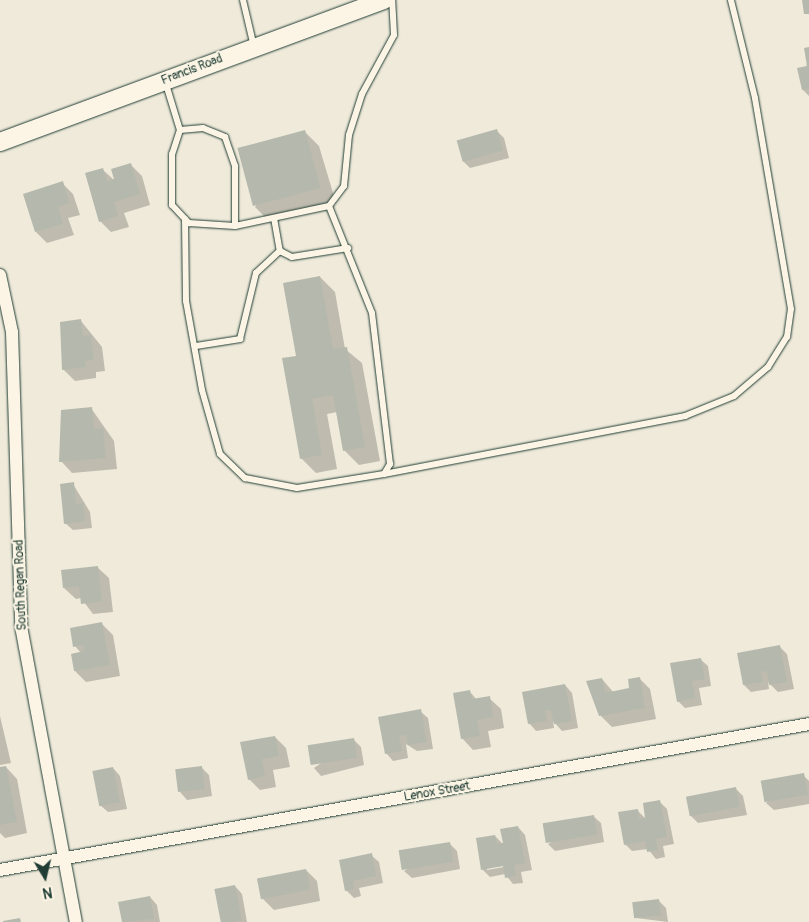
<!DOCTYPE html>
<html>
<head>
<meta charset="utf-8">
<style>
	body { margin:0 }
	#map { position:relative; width:809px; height:922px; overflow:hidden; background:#efeada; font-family:Pangolin,sans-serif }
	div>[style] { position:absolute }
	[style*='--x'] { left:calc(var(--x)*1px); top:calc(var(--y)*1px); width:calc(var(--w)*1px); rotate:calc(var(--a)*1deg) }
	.shadow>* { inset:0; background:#0003 }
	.building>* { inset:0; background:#b5b9ad; transform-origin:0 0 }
	.roads { filter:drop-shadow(0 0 1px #1f3d34) drop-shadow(0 0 1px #1f3d34) }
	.lane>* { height:6px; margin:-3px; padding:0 3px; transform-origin:3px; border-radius:3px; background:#fcf5e5 }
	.street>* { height:12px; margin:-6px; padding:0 6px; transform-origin:6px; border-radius:6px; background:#fcf5e5 }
	.secondary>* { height:18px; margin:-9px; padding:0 9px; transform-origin:9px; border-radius:9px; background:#fcf5e5 }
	span { translate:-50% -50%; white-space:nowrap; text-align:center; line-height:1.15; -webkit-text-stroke:4px #fcf5e5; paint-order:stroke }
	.street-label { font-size:12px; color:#1f3d34 }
	.north { position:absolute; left:20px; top:852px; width:50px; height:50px; -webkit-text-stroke:4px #fcf5e5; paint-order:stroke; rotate:171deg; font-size:14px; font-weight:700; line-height:20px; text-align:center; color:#1f3d34 }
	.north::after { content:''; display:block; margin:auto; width:18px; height:22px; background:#1f3d34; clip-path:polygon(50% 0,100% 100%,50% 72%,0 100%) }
</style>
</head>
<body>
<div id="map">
	<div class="shadow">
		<i style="clip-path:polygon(809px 49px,809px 96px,803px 90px)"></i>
		<i style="clip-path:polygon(304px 131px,319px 146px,336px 203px,270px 222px,255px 207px)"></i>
		<i style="clip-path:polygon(497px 131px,504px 138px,509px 158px,470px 168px,463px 161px)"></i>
		<i style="clip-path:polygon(131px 165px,142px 176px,150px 205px,124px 213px,129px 227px,111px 232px,100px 221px,103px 170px,114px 180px)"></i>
		<i style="clip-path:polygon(62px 183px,73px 194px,80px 215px,68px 218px,74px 235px,47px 243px,36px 232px)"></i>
		<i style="clip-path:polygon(320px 277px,335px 292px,345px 349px,362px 363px,380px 461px,359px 465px,344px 450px,337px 412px,327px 414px,337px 469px,316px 473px,301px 458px,298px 357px)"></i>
		<i style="clip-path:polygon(81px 321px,102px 347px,105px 371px,96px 372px,96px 378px,75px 381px,63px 369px)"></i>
		<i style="clip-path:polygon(91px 408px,114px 441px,117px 469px,72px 473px,61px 461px)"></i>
		<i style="clip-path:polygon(73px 484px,90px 512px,92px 528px,73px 530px,65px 523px)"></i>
		<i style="clip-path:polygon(97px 567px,109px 578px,113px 612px,93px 614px,81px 598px,76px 599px,64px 588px)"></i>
		<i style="clip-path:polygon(102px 624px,113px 635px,120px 676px,86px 682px,75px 671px,81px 653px,75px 646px)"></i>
		<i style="clip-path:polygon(780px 647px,787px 654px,794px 689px,778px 692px,768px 682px,769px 689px,751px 692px,744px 685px)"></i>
		<i style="clip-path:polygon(700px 659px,708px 666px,711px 686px,699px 688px,702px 705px,685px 708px,678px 701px)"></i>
		<i style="clip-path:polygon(639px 678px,650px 689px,656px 719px,612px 727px,601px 716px,602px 679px,614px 693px,631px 689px)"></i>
		<i style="clip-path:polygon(565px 685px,572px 693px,578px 728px,562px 731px,553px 721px,554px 728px,536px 731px,529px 723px)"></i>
		<i style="clip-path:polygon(470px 692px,477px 700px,489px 698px,501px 709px,504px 728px,488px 731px,491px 747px,473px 750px,462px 738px)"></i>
		<i style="clip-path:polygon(420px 711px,428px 718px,433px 749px,417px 751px,406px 744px,408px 758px,393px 761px,386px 753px,380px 718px)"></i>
		<i style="clip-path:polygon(0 716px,11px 763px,0 765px)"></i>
		<i style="clip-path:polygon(275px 737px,286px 748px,290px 767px,273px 770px,276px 787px,260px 790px,249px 779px)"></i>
		<i style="clip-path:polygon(354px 740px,361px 747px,364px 765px,321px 776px,314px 768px)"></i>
		<i style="clip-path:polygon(6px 767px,17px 779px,27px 833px,5px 838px,0 833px,0 769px)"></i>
		<i style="clip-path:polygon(113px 768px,120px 776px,127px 809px,108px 812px,100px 805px)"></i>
		<i style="clip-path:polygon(202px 768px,209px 775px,212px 796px,187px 800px,180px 792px)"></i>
		<i style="clip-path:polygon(803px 775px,809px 781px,809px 804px,774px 810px,766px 803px)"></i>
		<i style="clip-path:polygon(736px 789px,743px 796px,747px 815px,698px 823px,691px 816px)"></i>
		<i style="clip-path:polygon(660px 802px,667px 809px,674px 844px,663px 846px,665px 857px,656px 859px,648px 849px,632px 851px,625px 844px,637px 810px,647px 820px)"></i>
		<i style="clip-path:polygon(593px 816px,601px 823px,604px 842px,555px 851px,548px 844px)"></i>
		<i style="clip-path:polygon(evenodd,518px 827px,525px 835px,532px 870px,521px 872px,523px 883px,513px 884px,505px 874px,490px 877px,483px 870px,495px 836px,504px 845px,518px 827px,509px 864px,509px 866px,487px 870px,487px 868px,509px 864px)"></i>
		<i style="clip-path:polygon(449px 843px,457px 851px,460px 869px,412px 878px,404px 871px)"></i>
		<i style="clip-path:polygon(371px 855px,379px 862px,383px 883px,359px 888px,361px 896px,354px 898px,346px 890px)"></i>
		<i style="clip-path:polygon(306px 870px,317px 881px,320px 901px,274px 910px,262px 898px)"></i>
		<i style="clip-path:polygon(235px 886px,242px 894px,247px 922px,222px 922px,215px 890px)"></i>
		<i style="clip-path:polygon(150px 897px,157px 905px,160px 922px,123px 922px,119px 903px)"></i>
		<i style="clip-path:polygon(658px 900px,666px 908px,668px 922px,636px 918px)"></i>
	</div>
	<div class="building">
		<i style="clip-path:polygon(802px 0,809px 0,809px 14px,804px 14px)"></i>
		<i style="clip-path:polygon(809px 47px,809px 89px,802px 90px,797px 68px,807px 66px,804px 48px)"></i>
		<i style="left:497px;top:129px;width:22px;height:42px;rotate:74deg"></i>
		<i style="left:305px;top:130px;width:60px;height:70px;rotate:75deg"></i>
		<i style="clip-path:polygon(131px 163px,140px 194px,114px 202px,118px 216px,99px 222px,85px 173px,103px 168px,107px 181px,114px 179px,111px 169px)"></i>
		<i style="clip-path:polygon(63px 181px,69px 203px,58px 207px,63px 224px,35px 232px,23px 194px)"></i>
		<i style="clip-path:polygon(320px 276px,333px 349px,347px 347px,365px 447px,343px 451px,333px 395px,312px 399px,322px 455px,300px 459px,282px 358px,296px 356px,283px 283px)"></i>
		<i style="clip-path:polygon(81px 319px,83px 336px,91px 335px,94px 360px,85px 361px,86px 367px,62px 370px,60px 322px)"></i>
		<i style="clip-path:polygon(92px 407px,94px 429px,103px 428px,106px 458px,59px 462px,61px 410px)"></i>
		<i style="clip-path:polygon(74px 482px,76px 504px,83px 503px,85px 521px,64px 524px,60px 484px)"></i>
		<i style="clip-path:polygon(98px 566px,102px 601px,81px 604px,79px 586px,63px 588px,61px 570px)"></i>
		<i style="clip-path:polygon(102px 622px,110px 665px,74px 671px,71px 654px,84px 651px,83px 645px,73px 647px,70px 628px)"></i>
		<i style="clip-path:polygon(780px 645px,787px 682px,769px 685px,767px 671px,761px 672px,763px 682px,743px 685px,737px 653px)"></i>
		<i style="clip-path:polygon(701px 658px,705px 679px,692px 681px,695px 698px,677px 702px,670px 663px)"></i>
		<i style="clip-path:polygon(640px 677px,645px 708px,599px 716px,586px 681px,602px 678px,605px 693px,629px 688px,628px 679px)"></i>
		<i style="clip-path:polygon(565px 684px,572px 721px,554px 724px,551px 710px,545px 711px,547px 721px,528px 724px,522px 692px)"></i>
		<i style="clip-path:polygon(470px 690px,472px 699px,490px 696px,493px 717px,477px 720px,480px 736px,461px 739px,453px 693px)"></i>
		<i style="clip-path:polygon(421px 709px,427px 742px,408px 745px,406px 735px,399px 736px,402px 751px,385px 754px,378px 717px)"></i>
		<i style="clip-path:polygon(275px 736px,279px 756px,262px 759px,265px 776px,248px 780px,240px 742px)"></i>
		<i style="left:354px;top:738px;width:20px;height:47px;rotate:81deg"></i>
		<i style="clip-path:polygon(6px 766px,17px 822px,0 825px,0 767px)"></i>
		<i style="left:202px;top:766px;width:23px;height:27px;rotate:83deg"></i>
		<i style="left:113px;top:767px;width:36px;height:21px;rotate:79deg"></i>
		<i style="left:804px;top:773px;width:22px;height:44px;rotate:80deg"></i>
		<i style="left:736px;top:787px;width:20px;height:51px;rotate:79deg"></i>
		<i style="clip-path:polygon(660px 800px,667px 837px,656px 839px,658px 850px,647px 852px,645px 841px,624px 845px,618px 812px,638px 809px,639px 819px,645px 818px,643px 803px)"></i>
		<i style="left:594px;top:815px;width:20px;height:52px;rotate:81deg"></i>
		<i style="clip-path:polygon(518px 826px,525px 863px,514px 865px,516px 876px,505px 878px,503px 866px,481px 870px,476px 838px,495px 835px,497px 844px,503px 843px,500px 829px)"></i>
		<i style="left:450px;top:842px;width:20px;height:52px;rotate:81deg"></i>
		<i style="clip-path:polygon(372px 853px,376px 876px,353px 881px,354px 889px,345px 891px,339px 860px)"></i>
		<i style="left:306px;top:869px;width:21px;height:50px;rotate:79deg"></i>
		<i style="left:235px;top:885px;width:36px;height:21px;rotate:79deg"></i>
		<i style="clip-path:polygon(150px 896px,154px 919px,122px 922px,118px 902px)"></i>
		<i style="left:659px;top:899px;width:16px;height:27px;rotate:83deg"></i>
		<i style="clip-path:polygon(20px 918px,21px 922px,3px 922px,3px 921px)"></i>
	</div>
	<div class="roads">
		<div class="lane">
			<i style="--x:243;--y:0;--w:48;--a:76.8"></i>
			<i style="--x:165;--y:81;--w:51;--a:73"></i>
			<i style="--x:180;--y:130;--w:25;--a:108"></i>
			<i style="--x:172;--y:154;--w:51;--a:90"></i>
			<i style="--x:172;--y:205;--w:25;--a:47"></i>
			<i style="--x:189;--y:223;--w:46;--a:3.7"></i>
			<i style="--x:235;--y:226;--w:96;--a:-12"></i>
			<i style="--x:329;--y:206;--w:25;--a:-53"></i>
			<i style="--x:344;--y:186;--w:51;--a:-84.4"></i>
			<i style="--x:349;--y:135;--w:43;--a:-72.4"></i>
			<i style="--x:362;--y:94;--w:67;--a:-61.5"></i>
			<i style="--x:394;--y:35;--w:35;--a:-93"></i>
			<i style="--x:180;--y:130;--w:23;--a:-5"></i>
			<i style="--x:203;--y:128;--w:24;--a:22"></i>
			<i style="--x:225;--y:137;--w:31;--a:71"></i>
			<i style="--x:235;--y:166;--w:60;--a:90"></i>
			<i style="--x:274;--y:218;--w:34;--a:80"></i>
			<i style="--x:280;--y:251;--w:13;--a:27"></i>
			<i style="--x:292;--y:257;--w:57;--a:-9.1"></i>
			<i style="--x:185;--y:219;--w:82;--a:89.3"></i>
			<i style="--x:186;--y:301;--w:90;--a:79.8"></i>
			<i style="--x:202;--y:390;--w:66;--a:74.3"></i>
			<i style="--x:220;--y:454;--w:35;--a:44"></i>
			<i style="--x:245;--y:478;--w:53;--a:10.9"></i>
			<i style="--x:297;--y:488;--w:88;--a:-9.1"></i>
			<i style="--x:384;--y:474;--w:12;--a:-59"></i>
			<i style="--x:390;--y:464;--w:152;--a:-96.8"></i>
			<i style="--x:372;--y:313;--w:115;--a:-111.9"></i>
			<i style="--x:196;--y:346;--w:45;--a:-9"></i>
			<i style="--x:240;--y:339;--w:68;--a:-76.4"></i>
			<i style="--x:256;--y:273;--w:33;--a:-43"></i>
			<i style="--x:384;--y:474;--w:307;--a:-10.9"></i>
			<i style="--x:685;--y:416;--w:53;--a:-22.2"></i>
			<i style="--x:734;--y:396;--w:45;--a:-40.5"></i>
			<i style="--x:768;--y:367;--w:36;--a:-58"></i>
			<i style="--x:787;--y:337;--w:28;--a:-82"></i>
			<i style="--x:791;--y:309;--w:214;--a:-99.7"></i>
			<i style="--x:755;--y:98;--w:101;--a:-103.8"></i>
		</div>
		<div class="street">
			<i style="--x:0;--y:275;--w:58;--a:78.1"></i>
			<i style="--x:12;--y:332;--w:294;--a:88.2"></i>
			<i style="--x:21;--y:626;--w:301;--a:79.5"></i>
			<i style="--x:0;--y:870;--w:822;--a:-10.23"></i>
		</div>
		<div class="secondary">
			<i style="--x:0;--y:142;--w:409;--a:-20.3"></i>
		</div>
	</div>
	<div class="street-label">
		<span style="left:192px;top:70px;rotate:-21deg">Francis Road</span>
		<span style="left:21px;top:585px;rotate:-92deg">South Regan Road</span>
		<span style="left:437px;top:792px;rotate:-10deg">Lenox Street</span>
	</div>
	<div class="north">N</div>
</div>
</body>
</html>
